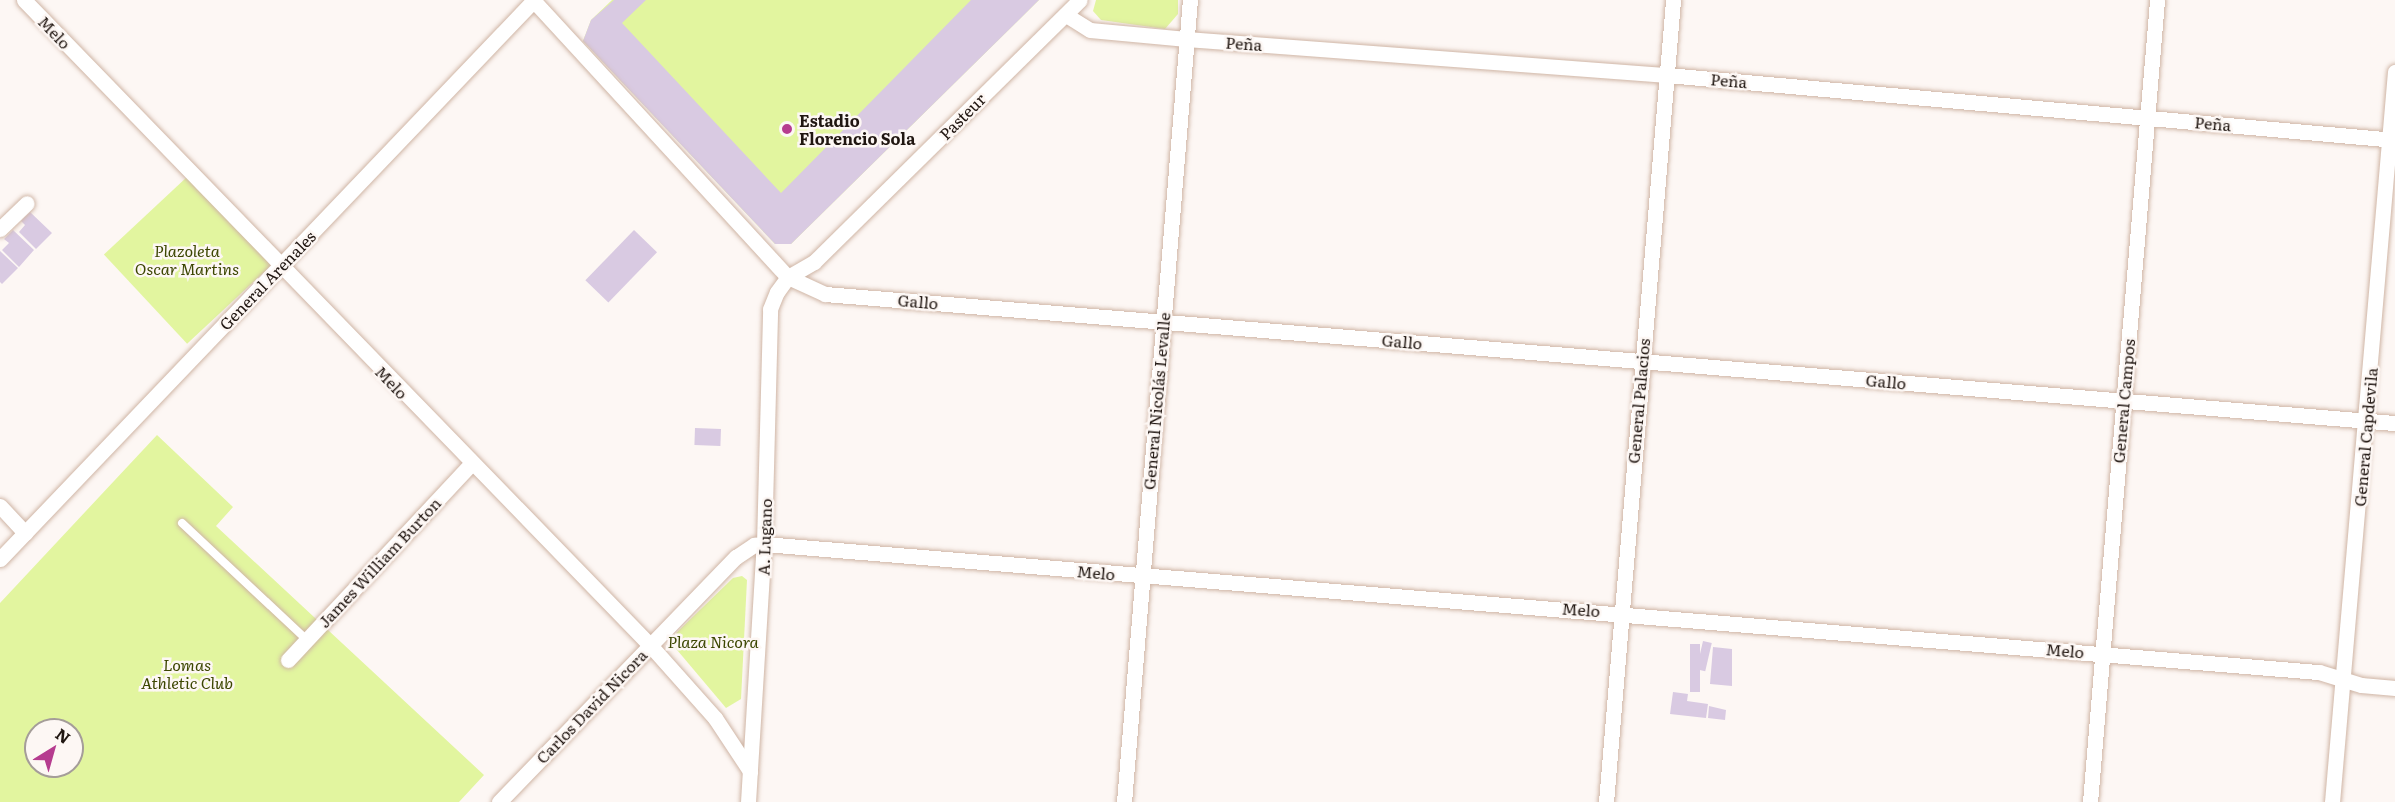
<!DOCTYPE html>
<html>
<head>
<meta charset="utf-8">
<style>
	body { margin:0 }
	#map { position:relative; width:2395px; height:802px; overflow:hidden; background:#fdf7f4; font-family:Literata,serif }
	div>[style] { position:absolute }
	[style*='--x'] { left:calc(var(--x)*1px); top:calc(var(--y)*1px); width:calc(var(--w)*1px); rotate:calc(var(--a)*1deg) }
	.green>* { inset:0; background:#e2f59f; transform-origin:0 0 }
	.building>* { inset:0; background:#d9cae2; transform-origin:0 0 }
	.roads { filter:drop-shadow(0 0 2px #cfb5a5) drop-shadow(0 0 2px #cfb5a5) }
	.lane>* { height:8px; margin:-4px; padding:0 4px; transform-origin:4px; border-radius:4px; background:#fff }
	.street>* { height:15px; margin:-7.5px; padding:0 7.5px; transform-origin:7.5px; border-radius:7.5px; background:#fff }
	.dots>* { width:16px; height:16px; translate:-50% -50%; box-sizing:border-box; border:3px solid #fdf7f4; border-radius:50% }
	span { translate:-50% -50%; white-space:nowrap; text-align:center; line-height:1.15; -webkit-text-stroke:5px #fdf7f4; paint-order:stroke }
	.street-label { font-size:16px; color:#201611 }
	.poi-label { font-size:16px; color:#201611; font-weight:700 }
	.left { translate:0 -50%; text-align:left }
	.park-label { font-size:16px; color:#3c4600; font-style:italic }
	.north { position:absolute; left:24px; top:718px; width:60px; height:60px; box-sizing:border-box; background:#fdf7f4; border:2px solid #a59d99; border-radius:50%; rotate:37deg; font-size:16px; font-weight:700; line-height:24px; text-align:center; color:#201611 }
	.north::after { content:''; display:block; margin:auto; width:21px; height:27px; background:#b63c8f; clip-path:polygon(50% 0,100% 100%,50% 72%,0 100%) }
</style>
</head>
<body>
<div id="map">
	<div class="green">
		<i style="clip-path:polygon(612px 0,1039px 0,791px 244px,775px 244px,583px 41px,591px 20px)"></i>
		<i style="clip-path:polygon(1096px 0,1178px 0,1178px 14px,1165px 29px,1101px 20px,1093px 11px)"></i>
		<i style="left:188px;top:176px;width:122px;height:115px;rotate:47deg"></i>
		<i style="clip-path:polygon(evenodd,157px 435px,233px 507px,216px 526px,484px 775px,459px 802px,0 802px,0 603px,157px 435px,36px 730px,72px 730px,72px 766px,36px 766px,36px 730px)"></i>
		<i style="clip-path:polygon(742px 576px,747px 580px,741px 699px,726px 708px,672px 644px,673px 636px,733px 578px)"></i>
	</div>
	<div class="building">
		<i style="clip-path:polygon(614px 0,646px 0,622px 23px,781px 193px,971px 0,1039px 0,791px 244px,775px 244px,583px 41px,591px 20px)"></i>
		<i style="clip-path:polygon(30px 212px,52px 233px,36px 249px,19px 232px,25px 225px,21px 221px)"></i>
		<i style="clip-path:polygon(13px 230px,34px 250px,19px 267px,2px 250px,9px 243px,4px 239px)"></i>
		<i style="left:634px;top:230px;width:32px;height:70px;rotate:44deg"></i>
		<i style="clip-path:polygon(0 251px,18px 268px,2px 284px,0 282px)"></i>
		<i style="left:695px;top:428px;width:26px;height:17px;rotate:2deg"></i>
		<i style="left:1703px;top:641px;width:9px;height:29px;rotate:13deg"></i>
		<i style="left:1690px;top:644px;width:10px;height:48px"></i>
		<i style="clip-path:polygon(1713px 647px,1732px 649px,1732px 686px,1710px 684px)"></i>
		<i style="clip-path:polygon(1673px 692px,1688px 694px,1687px 701px,1708px 704px,1706px 718px,1670px 714px)"></i>
		<i style="clip-path:polygon(1709px 706px,1726px 710px,1725px 720px,1708px 718px)"></i>
	</div>
	<div class="roads">
		<div class="lane">
			<i style="--x:182;--y:523;--w:171;--a:43.1"></i>
		</div>
		<div class="street">
			<i style="--x:24;--y:0;--w:899;--a:45.86"></i>
			<i style="--x:650;--y:645;--w:98;--a:48.3"></i>
			<i style="--x:715;--y:718;--w:64;--a:56.6"></i>
			<i style="--x:533;--y:0;--w:377;--a:47.4"></i>
			<i style="--x:788;--y:277;--w:41;--a:24.7"></i>
			<i style="--x:825;--y:294;--w:1575;--a:4.7"></i>
			<i style="--x:1066;--y:15;--w:28;--a:32"></i>
			<i style="--x:1090;--y:30;--w:97;--a:5.3"></i>
			<i style="--x:1187;--y:39;--w:481;--a:4.3"></i>
			<i style="--x:1667;--y:75;--w:731;--a:5.1"></i>
			<i style="--x:0;--y:229;--w:37;--a:-44"></i>
			<i style="--x:0;--y:506;--w:37;--a:47"></i>
			<i style="--x:0;--y:559;--w:773;--a:-46.31"></i>
			<i style="--x:288;--y:660;--w:268;--a:-47"></i>
			<i style="--x:499;--y:802;--w:341;--a:-46"></i>
			<i style="--x:736;--y:557;--w:22;--a:-34"></i>
			<i style="--x:754;--y:545;--w:10;--a:-6"></i>
			<i style="--x:764;--y:544;--w:1560;--a:4.71"></i>
			<i style="--x:2319;--y:672;--w:44;--a:17.2"></i>
			<i style="--x:2361;--y:685;--w:34;--a:5"></i>
			<i style="--x:748;--y:802;--w:258;--a:-86.5"></i>
			<i style="--x:764;--y:544;--w:235;--a:-88.5"></i>
			<i style="--x:770;--y:309;--w:18;--a:-68"></i>
			<i style="--x:777;--y:292;--w:19;--a:-54"></i>
			<i style="--x:788;--y:277;--w:30;--a:-30"></i>
			<i style="--x:814;--y:262;--w:373;--a:-44.6"></i>
			<i style="--x:1124;--y:802;--w:805;--a:-85.3"></i>
			<i style="--x:1606;--y:802;--w:805;--a:-85.22"></i>
			<i style="--x:2090;--y:802;--w:805;--a:-85.22"></i>
			<i style="--x:2332;--y:802;--w:733;--a:-85.07"></i>
		</div>
	</div>
	<div class="dots">
		<i style="left:787px;top:129px;background:#b63c8f"></i>
	</div>
	<div class="street-label">
		<span style="left:55px;top:32px;rotate:46deg">Melo</span>
		<span style="left:1244px;top:43px;rotate:4deg">Peña</span>
		<span style="left:1729px;top:80px;rotate:5deg">Peña</span>
		<span style="left:962px;top:116px;rotate:-45deg">Pasteur</span>
		<span style="left:2213px;top:123px;rotate:5deg">Peña</span>
		<span style="left:267px;top:280px;rotate:-46deg">General Arenales</span>
		<span style="left:918px;top:301px;rotate:5deg">Gallo</span>
		<span style="left:1402px;top:341px;rotate:5deg">Gallo</span>
		<span style="left:1886px;top:381px;rotate:5deg">Gallo</span>
		<span style="left:392px;top:382px;rotate:46deg">Melo</span>
		<span style="left:1156px;top:401px;rotate:-85deg">General Nicolás Levalle</span>
		<span style="left:1638px;top:401px;rotate:-85deg">General Palacios</span>
		<span style="left:2123px;top:401px;rotate:-85deg">General Campos</span>
		<span style="left:2365px;top:437px;rotate:-85deg">General Capdevila</span>
		<span style="left:764px;top:537px;rotate:-88deg">A. Lugano</span>
		<span style="left:379px;top:562px;rotate:-47deg">James William Burton</span>
		<span style="left:1096px;top:572px;rotate:5deg">Melo</span>
		<span style="left:1581px;top:609px;rotate:4deg">Melo</span>
		<span style="left:2065px;top:650px;rotate:5deg">Melo</span>
		<span style="left:591px;top:706px;rotate:-46deg">Carlos David Nicora</span>
	</div>
	<div class="poi-label">
		<span class="left" style="left:799px;top:129px">Estadio<br>Florencio Sola</span>
	</div>
	<div class="park-label">
		<span style="left:187px;top:259px">Plazoleta<br>Oscar Martins</span>
		<span style="left:713px;top:641px">Plaza Nicora</span>
		<span style="left:187px;top:673px">Lomas<br>Athletic Club</span>
	</div>
	<div class="north">N</div>
</div>
</body>
</html>
